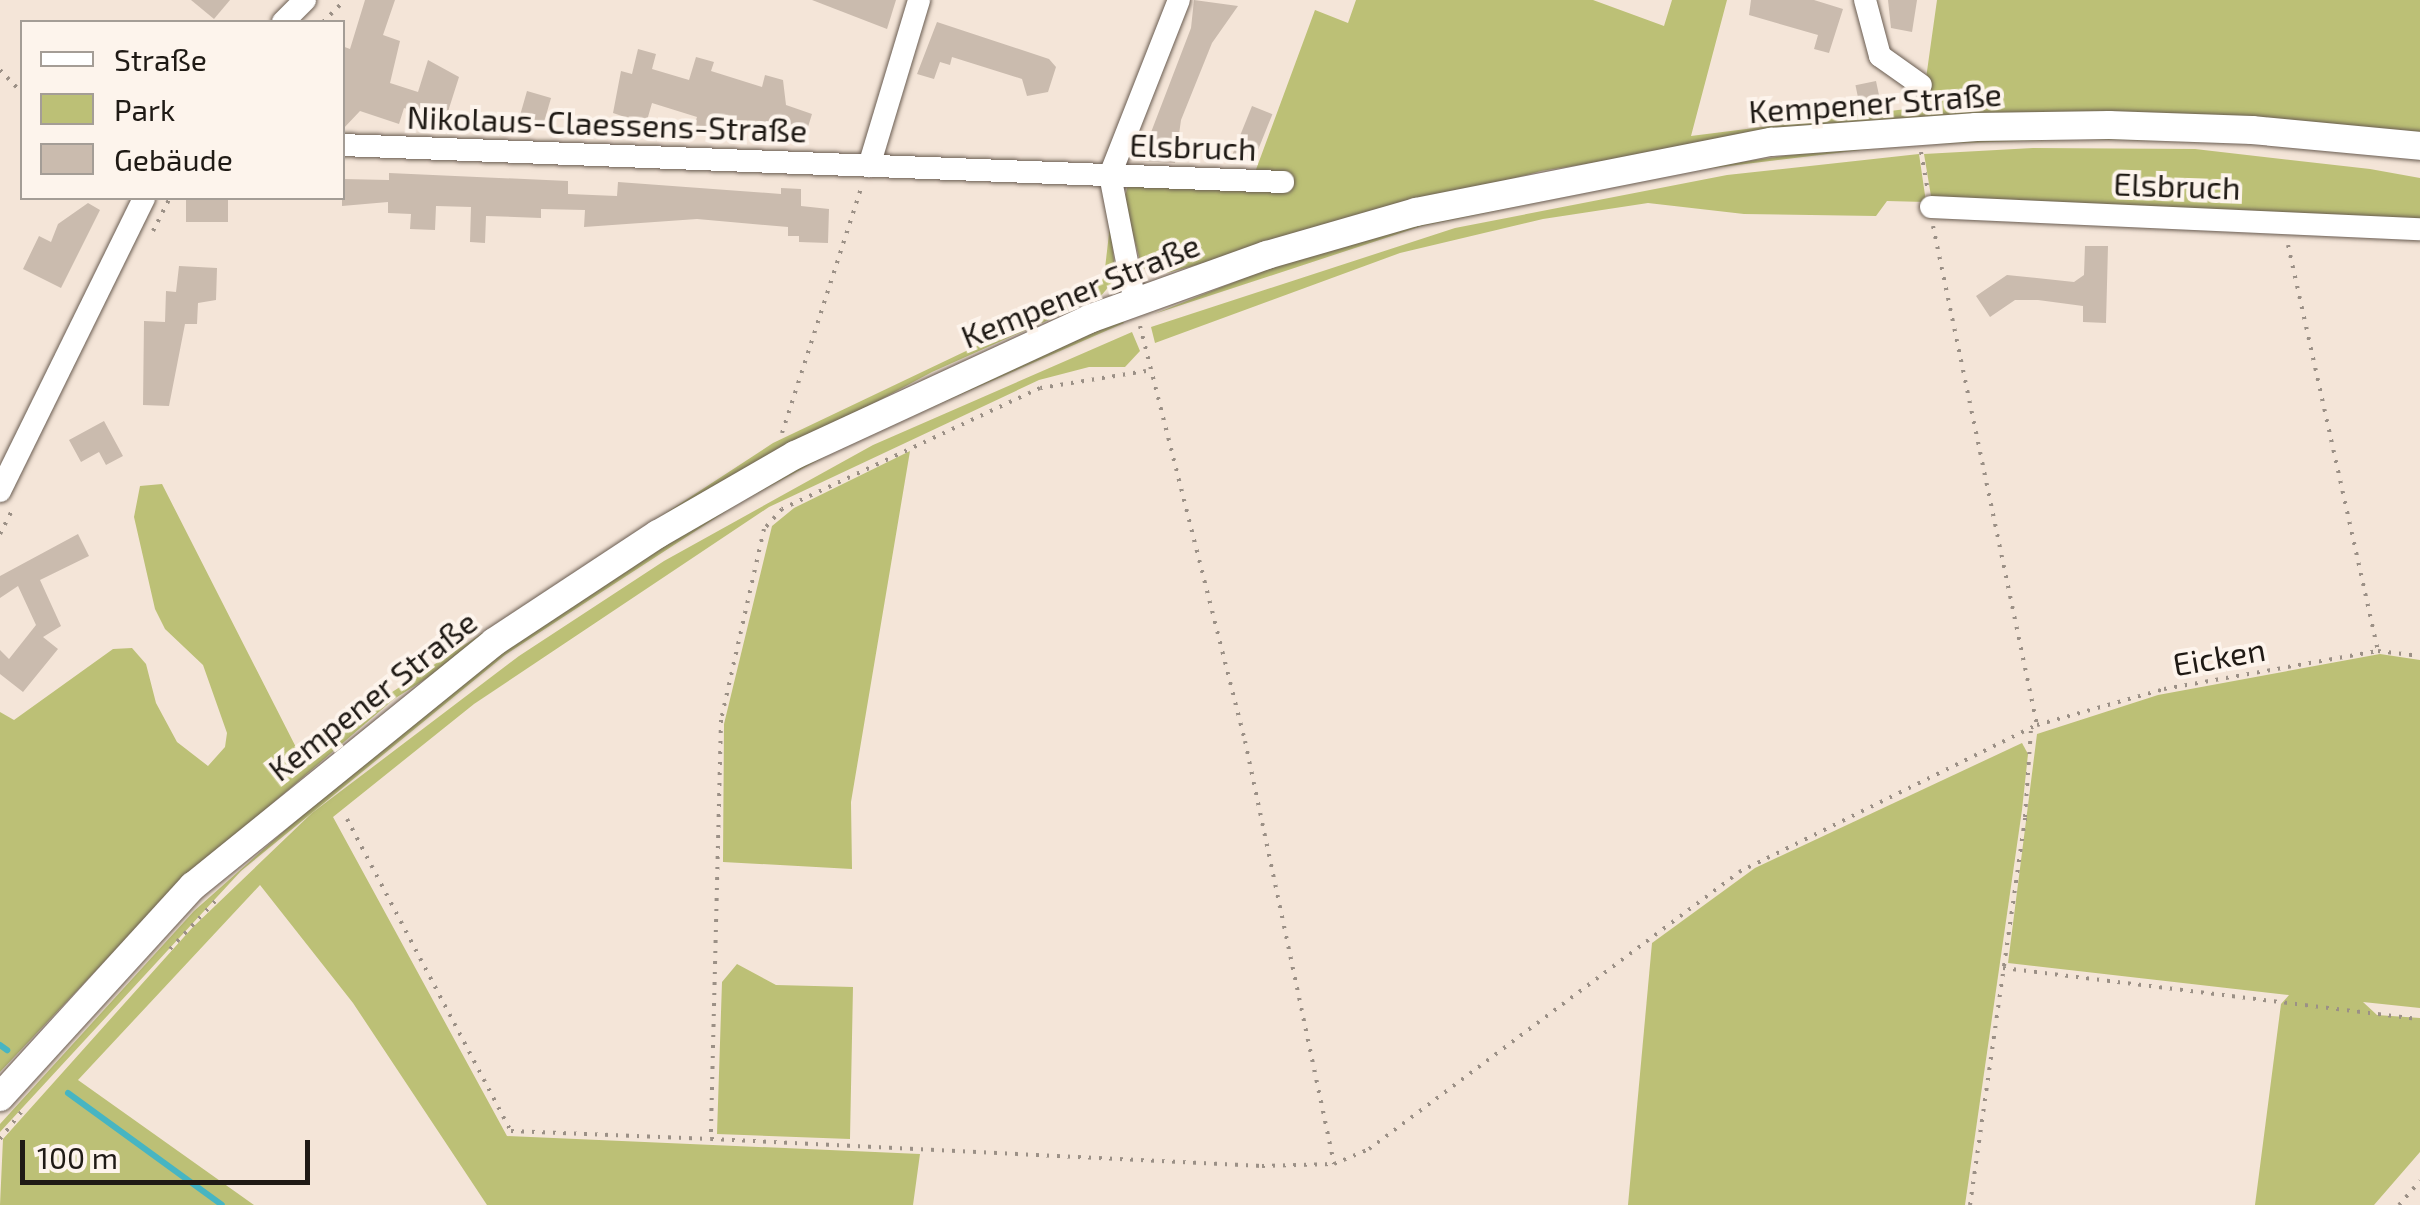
<!DOCTYPE html>
<html>
<head>
<meta charset="utf-8">
<style>
	body { margin:0 }
	#map { position:relative; width:2420px; height:1205px; overflow:hidden; background:#f4e5d8; font-family:"Exo 2",sans-serif }
	div>[style] { position:absolute }
	[style*='--x'] { left:calc(var(--x)*1px); top:calc(var(--y)*1px); width:calc(var(--w)*1px); rotate:calc(var(--a)*1deg) }
	.green>* { inset:0; background:#bcc076 }
	.stream>* { height:6px; margin:-3px; padding:0 3px; transform-origin:3px; border-radius:3px; background:#47b5c2 }
	.building>* { inset:0; background:#cabbae; transform-origin:0 0 }
	.path>* { height:4px; margin-top:-2px; transform-origin:0; background:repeating-linear-gradient(90deg,#9b9086 0 2.5px,transparent 0 10.5px) }
	.roads { filter:drop-shadow(0 0 2px #695c51) drop-shadow(0 0 2px #695c51) }
	.minor>* { height:22px; margin:-11px; padding:0 11px; transform-origin:11px; border-radius:11px; background:#fff }
	.major>* { height:28px; margin:-14px; padding:0 14px; transform-origin:14px; border-radius:14px; background:#fff }
	span { translate:-50% -50%; white-space:nowrap; text-align:center; line-height:1.15; -webkit-text-stroke:8px #fdf4ec; paint-order:stroke }
	.street-label { font-size:32px; color:#1f1a15 }
	.legend { position:absolute; left:20px; top:20px; width:325px; height:180px; box-sizing:border-box; background:#fdf4ec; border:2px solid #a49d96; margin:0; padding:12px 18px; list-style:none; font-size:30px; color:#1f1a15 }
	.legend li { display:flex; align-items:center; gap:20px; height:50px }
	.legend b { width:50px; border:2px solid #a49d96 }
	.scale { position:absolute; left:20px; top:1140px; width:290px; height:45px; box-sizing:border-box; border:5px solid #1f1a15; border-top:0; padding-left:12px; font-size:30px; line-height:35px; white-space:nowrap; color:#1f1a15; -webkit-text-stroke:8px #fdf4ec; paint-order:stroke }
</style>
</head>
<body>
<div id="map">
	<div class="green">
		<i style="clip-path:polygon(1356px 0,1593px 0,1664px 26px,1672px 0,1727px 0,1691px 136px,1922px 107px,1937px 0,2420px 0,2420px 132px,2225px 116px,1771px 135px,1541px 171px,1167px 273px,1142px 268px,1124px 200px,1128px 185px,1254px 175px,1315px 10px,1348px 23px)"></i>
		<i style="clip-path:polygon(2124px 133px,2269px 143px,2077px 139px,1903px 145px,1688px 171px,1422px 226px,1154px 314px,1292px 259px,1540px 191px,1888px 141px)"></i>
		<i style="clip-path:polygon(2033px 148px,2195px 149px,2370px 169px,2420px 178px,2420px 220px,1932px 202px,1924px 154px)"></i>
		<i style="clip-path:polygon(1919px 154px,1926px 202px,1887px 201px,1876px 216px,1744px 214px,1648px 203px,1543px 219px,1400px 253px,1155px 343px,1151px 327px,1455px 228px,1727px 175px)"></i>
		<i style="clip-path:polygon(1110px 225px,1116px 278px,1100px 297px,932px 372px,792px 447px,394px 699px,174px 888px,0 1072px,0 712px,14px 720px,113px 649px,132px 648px,146px 664px,156px 703px,177px 742px,208px 766px,225px 747px,227px 733px,203px 665px,165px 629px,155px 609px,134px 517px,140px 486px,162px 484px,304px 763px,383px 698px,773px 443px,1094px 290px,1104px 277px)"></i>
		<i style="clip-path:polygon(1121px 318px,1124px 323px,850px 443px,737px 504px,505px 655px,241px 871px,0 1132px,0 1124px,194px 911px,427px 704px,577px 598px,808px 458px)"></i>
		<i style="clip-path:polygon(1132px 332px,1140px 351px,1125px 367px,1089px 367px,1039px 380px,769px 507px,474px 704px,333px 817px,507px 1136px,920px 1154px,913px 1205px,487px 1205px,353px 1003px,260px 885px,78px 1080px,254px 1205px,0 1205px,3px 1139px,192px 928px,312px 813px,519px 656px,664px 561px,873px 445px)"></i>
		<i style="clip-path:polygon(910px 451px,851px 802px,852px 869px,723px 862px,724px 724px,772px 526px,794px 508px)"></i>
		<i style="clip-path:polygon(2380px 654px,2420px 660px,2420px 1008px,2363px 1002px,2377px 1015px,2420px 1018px,2420px 1152px,2374px 1205px,2255px 1205px,2281px 1004px,2289px 995px,2008px 963px,2037px 734px,2158px 695px)"></i>
		<i style="clip-path:polygon(2022px 743px,2028px 754px,2022px 810px,1965px 1205px,1628px 1205px,1652px 943px,1755px 868px)"></i>
		<i style="clip-path:polygon(737px 964px,776px 985px,853px 987px,850px 1139px,717px 1134px,722px 982px)"></i>
	</div>
	<div class="stream">
		<i style="--x:0;--y:1045;--w:9;--a:36"></i>
		<i style="--x:68;--y:1093;--w:190;--a:36"></i>
	</div>
	<div class="building">
		<i style="clip-path:polygon(191px 0,230px 0,214px 19px)"></i>
		<i style="clip-path:polygon(365px 0,395px 0,383px 35px,400px 41px,390px 83px,418px 92px,428px 60px,459px 77px,445px 121px,404px 108px,399px 124px,360px 111px,342px 130px,342px 46px,350px 49px)"></i>
		<i style="clip-path:polygon(812px 0,896px 0,887px 29px)"></i>
		<i style="clip-path:polygon(1194px 0,1238px 6px,1212px 43px,1181px 120px,1175px 163px,1140px 161px,1191px 28px)"></i>
		<i style="clip-path:polygon(1751px 0,1814px 0,1843px 9px,1829px 53px,1814px 49px,1818px 35px,1749px 15px)"></i>
		<i style="clip-path:polygon(1888px 0,1917px 0,1912px 32px,1891px 28px)"></i>
		<i style="clip-path:polygon(937px 22px,1049px 59px,1056px 67px,1048px 92px,1027px 96px,1022px 79px,952px 57px,950px 65px,940px 62px,934px 79px,917px 74px)"></i>
		<i style="clip-path:polygon(638px 49px,656px 54px,652px 69px,689px 80px,696px 57px,714px 62px,711px 71px,762px 87px,765px 75px,783px 80px,786px 105px,812px 114px,804px 140px,716px 124px,713px 135px,693px 129px,697px 117px,652px 103px,646px 124px,613px 113px,621px 71px,632px 74px)"></i>
		<i style="left:1876px;top:81px;width:19px;height:21px;rotate:78deg"></i>
		<i style="left:527px;top:91px;width:25px;height:33px;rotate:16deg"></i>
		<i style="left:1252px;top:106px;width:22px;height:52px;rotate:22deg"></i>
		<i style="clip-path:polygon(389px 173px,568px 181px,568px 194px,617px 196px,618px 182px,781px 194px,781px 188px,801px 189px,801px 206px,829px 209px,828px 243px,799px 242px,799px 236px,788px 236px,788px 227px,697px 219px,584px 227px,585px 210px,541px 209px,541px 218px,486px 216px,485px 243px,470px 242px,471px 207px,436px 206px,435px 230px,410px 229px,411px 214px,388px 213px,388px 202px,342px 206px,342px 179px,389px 180px)"></i>
		<i style="left:186px;top:198px;width:42px;height:24px"></i>
		<i style="clip-path:polygon(88px 203px,100px 210px,61px 288px,23px 269px,39px 236px,51px 242px,58px 224px)"></i>
		<i style="clip-path:polygon(2085px 246px,2108px 246px,2106px 323px,2083px 322px,2083px 306px,2038px 300px,2015px 300px,1990px 317px,1976px 296px,2007px 275px,2074px 282px,2084px 275px)"></i>
		<i style="clip-path:polygon(179px 266px,217px 268px,216px 300px,198px 303px,197px 324px,185px 324px,169px 406px,143px 405px,144px 321px,165px 322px,166px 291px,176px 292px)"></i>
		<i style="clip-path:polygon(104px 421px,123px 456px,106px 465px,99px 452px,81px 462px,69px 440px)"></i>
		<i style="clip-path:polygon(78px 534px,89px 556px,40px 580px,61px 626px,43px 637px,58px 649px,23px 692px,0 674px,0 650px,9px 659px,36px 625px,18px 586px,0 598px,0 576px)"></i>
	</div>
	<div class="path">
		<i style="--x:323;--y:22;--w:31;--a:-45"></i>
		<i style="--x:0;--y:70;--w:32;--a:46"></i>
		<i style="--x:1921;--y:152;--w:36;--a:80"></i>
		<i style="--x:1933;--y:226;--w:510;--a:78.23"></i>
		<i style="--x:153;--y:231;--w:37;--a:-63"></i>
		<i style="--x:2288;--y:245;--w:416;--a:77.5"></i>
		<i style="--x:1140;--y:326;--w:428;--a:75.8"></i>
		<i style="--x:1245;--y:741;--w:432;--a:78.1"></i>
		<i style="--x:1334;--y:1164;--w:38;--a:-23"></i>
		<i style="--x:1369;--y:1149;--w:462;--a:-36.8"></i>
		<i style="--x:1739;--y:872;--w:332;--a:-26.3"></i>
		<i style="--x:2037;--y:725;--w:132;--a:-15.8"></i>
		<i style="--x:2164;--y:689;--w:217;--a:-10.1"></i>
		<i style="--x:2378;--y:651;--w:42;--a:6.8"></i>
		<i style="--x:1146;--y:371;--w:107;--a:170.9"></i>
		<i style="--x:1040;--y:388;--w:285;--a:154.9"></i>
		<i style="--x:782;--y:509;--w:27;--a:132"></i>
		<i style="--x:764;--y:529;--w:196;--a:102.7"></i>
		<i style="--x:721;--y:720;--w:419;--a:91.4"></i>
		<i style="--x:711;--y:1139;--w:552;--a:2.81"></i>
		<i style="--x:1262;--y:1166;--w:72;--a:-1.6"></i>
		<i style="--x:782;--y:433;--w:260;--a:-72.1"></i>
		<i style="--x:0;--y:534;--w:30;--a:-63"></i>
		<i style="--x:347;--y:819;--w:352;--a:62.3"></i>
		<i style="--x:511;--y:1131;--w:200;--a:2.3"></i>
		<i style="--x:170;--y:949;--w:70;--a:-46.7"></i>
		<i style="--x:2003;--y:968;--w:420;--a:7"></i>
		<i style="--x:0;--y:1139;--w:41;--a:-52"></i>
		<i style="--x:1970;--y:1205;--w:392;--a:-81.9"></i>
		<i style="--x:2025;--y:817;--w:87;--a:-86.1"></i>
		<i style="--x:2399;--y:1205;--w:32;--a:-49"></i>
	</div>
	<div class="roads">
		<div class="minor">
			<i style="--x:1865;--y:0;--w:58;--a:75"></i>
			<i style="--x:1880;--y:56;--w:50;--a:35.3"></i>
			<i style="--x:283;--y:22;--w:31;--a:-45"></i>
			<i style="--x:342;--y:145;--w:942;--a:2.25"></i>
			<i style="--x:869;--y:166;--w:173;--a:-73.2"></i>
			<i style="--x:1110;--y:175;--w:188;--a:-68.5"></i>
			<i style="--x:1110;--y:175;--w:129;--a:78.9"></i>
			<i style="--x:1931;--y:207;--w:489;--a:2.6"></i>
			<i style="--x:0;--y:491;--w:326;--a:-63.8"></i>
		</div>
		<div class="major">
			<i style="--x:0;--y:1097;--w:286;--a:-47.6"></i>
			<i style="--x:193;--y:886;--w:387;--a:-39"></i>
			<i style="--x:494;--y:642;--w:196;--a:-33.4"></i>
			<i style="--x:658;--y:534;--w:158;--a:-30"></i>
			<i style="--x:795;--y:455;--w:324;--a:-24.8"></i>
			<i style="--x:1089;--y:319;--w:189;--a:-19.8"></i>
			<i style="--x:1267;--y:255;--w:155;--a:-16.1"></i>
			<i style="--x:1416;--y:212;--w:362;--a:-11.2"></i>
			<i style="--x:1771;--y:142;--w:206;--a:-4.2"></i>
			<i style="--x:1976;--y:127;--w:133;--a:-0.9"></i>
			<i style="--x:2109;--y:125;--w:143;--a:2"></i>
			<i style="--x:2252;--y:130;--w:169;--a:5.4"></i>
		</div>
	</div>
	<div class="street-label">
		<span style="left:1875px;top:102px;rotate:-4deg">Kempener Straße</span>
		<span style="left:607px;top:123px;rotate:2deg">Nikolaus-Claessens-Straße</span>
		<span style="left:1193px;top:146px;rotate:2deg">Elsbruch</span>
		<span style="left:2177px;top:185px;rotate:2deg">Elsbruch</span>
		<span style="left:1080px;top:290px;rotate:-22deg">Kempener Straße</span>
		<span style="left:2219px;top:656px;rotate:-10deg">Eicken</span>
		<span style="left:372px;top:695px;rotate:-38deg">Kempener Straße</span>
	</div>
	<ul class="legend">
	<li><b style="height:12px;background:#fff"></b>Straße</li>
	<li><b style="height:28px;background:#bcc076"></b>Park</li>
	<li><b style="height:28px;background:#cabbae"></b>Gebäude</li>
	</ul>
	<div class="scale">100 m</div>
</div>
</body>
</html>
